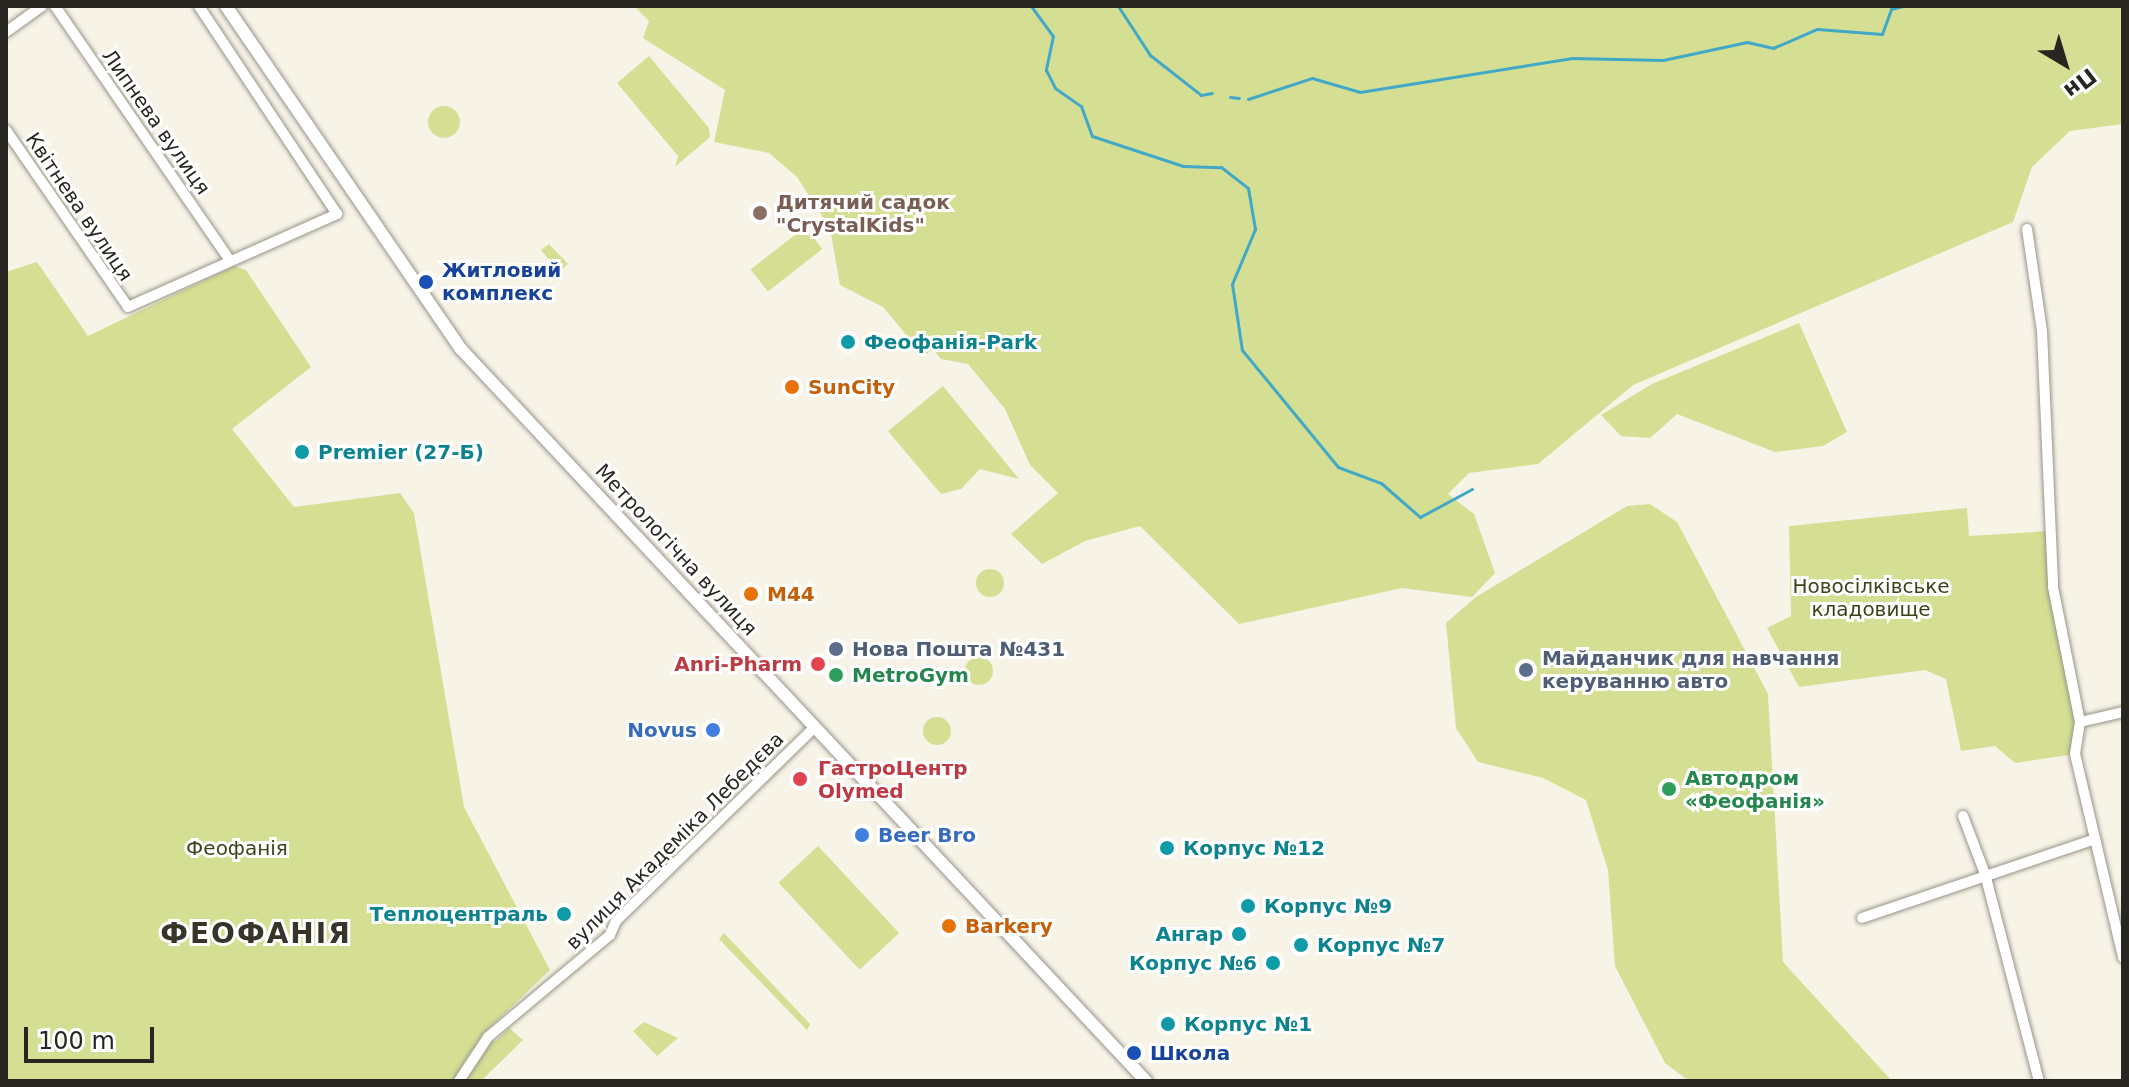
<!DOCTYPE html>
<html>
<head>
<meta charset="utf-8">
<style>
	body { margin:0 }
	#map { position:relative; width:2129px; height:1087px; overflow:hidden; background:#f7f3e7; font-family:"DejaVu Sans",sans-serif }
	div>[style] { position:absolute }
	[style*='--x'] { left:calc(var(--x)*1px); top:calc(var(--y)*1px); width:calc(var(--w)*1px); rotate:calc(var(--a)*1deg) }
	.green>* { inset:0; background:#d5df93; transform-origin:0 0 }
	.round { border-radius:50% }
	.stream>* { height:3px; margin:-1.5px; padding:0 1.5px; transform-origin:1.5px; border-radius:1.5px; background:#42a8c7 }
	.roads { filter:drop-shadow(0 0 2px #989489) drop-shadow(0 0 2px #989489) }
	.minor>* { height:10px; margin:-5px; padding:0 5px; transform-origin:5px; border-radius:5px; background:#fff }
	.tertiary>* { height:12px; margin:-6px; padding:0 6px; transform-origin:6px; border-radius:6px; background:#fff }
	.dots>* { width:22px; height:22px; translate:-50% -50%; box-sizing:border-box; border:4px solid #fff; border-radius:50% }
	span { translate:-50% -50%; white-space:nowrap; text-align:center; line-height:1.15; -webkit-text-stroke:6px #fff; paint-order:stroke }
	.street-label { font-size:20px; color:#282621 }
	.education-label { font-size:20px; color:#785e54; font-weight:700 }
	.left { translate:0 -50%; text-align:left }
	.transit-label { font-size:20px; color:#164399; font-weight:700 }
	.culture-label { font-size:20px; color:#0d838f; font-weight:700 }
	.right { translate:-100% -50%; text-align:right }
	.food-label { font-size:20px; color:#c56008; font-weight:700 }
	.park-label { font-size:20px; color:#3e4218 }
	.service-label { font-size:20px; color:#4e5e75; font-weight:700 }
	.health-label { font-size:20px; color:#be3a42; font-weight:700 }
	.leisure-label { font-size:20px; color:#27864d; font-weight:700 }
	.shop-label { font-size:20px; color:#366cbe; font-weight:700 }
	.district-label { font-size:28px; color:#37342a; font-weight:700; letter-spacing:2px }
	.frame { position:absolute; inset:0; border:8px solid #282621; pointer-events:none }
	.north { position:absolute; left:2025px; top:24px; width:80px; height:80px; -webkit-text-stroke:6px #fff; paint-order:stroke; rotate:142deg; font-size:22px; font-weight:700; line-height:32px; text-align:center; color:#282621 }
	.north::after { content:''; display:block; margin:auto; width:28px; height:36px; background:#282621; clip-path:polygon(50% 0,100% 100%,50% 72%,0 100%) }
	.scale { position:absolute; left:24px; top:1027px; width:130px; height:36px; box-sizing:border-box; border:4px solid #282621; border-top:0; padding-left:10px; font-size:24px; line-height:28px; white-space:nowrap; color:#282621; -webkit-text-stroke:6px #fff; paint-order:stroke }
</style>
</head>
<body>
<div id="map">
	<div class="green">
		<i style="clip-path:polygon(634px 6px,2123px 6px,2123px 124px,2070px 131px,2032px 167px,2013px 222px,1633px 385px,1538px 464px,1469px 473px,1448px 494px,1474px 514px,1495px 573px,1472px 597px,1402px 588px,1239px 624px,1140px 526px,1085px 541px,1042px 564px,1011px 534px,1058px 493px,1030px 465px,1005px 409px,968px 364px,941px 359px,933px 349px,924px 356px,883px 307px,840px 285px,830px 228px,797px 177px,769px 153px,714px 142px,725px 90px,643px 38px,649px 21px)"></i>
		<i style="clip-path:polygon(649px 56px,709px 128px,710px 137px,675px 167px,678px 156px,617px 83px)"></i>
		<i class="round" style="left:428px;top:106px;width:32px;height:32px"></i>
		<i style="left:805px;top:227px;width:28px;height:69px;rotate:52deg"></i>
		<i style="clip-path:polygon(549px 244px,568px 264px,559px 272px,541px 250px)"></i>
		<i style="clip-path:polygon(37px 262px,88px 336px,234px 266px,246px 270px,311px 367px,232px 429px,294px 507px,400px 493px,414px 513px,464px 807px,550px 970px,484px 1033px,495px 1042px,509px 1028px,523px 1040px,481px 1081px,6px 1081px,6px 272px)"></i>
		<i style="clip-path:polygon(1799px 323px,1847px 432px,1823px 446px,1775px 452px,1677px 414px,1650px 438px,1621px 436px,1601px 415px,1652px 384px)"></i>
		<i style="clip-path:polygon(943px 386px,1019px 479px,980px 469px,961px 489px,941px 494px,888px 431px)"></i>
		<i style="clip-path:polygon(1650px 504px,1677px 522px,1768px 694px,1783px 962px,1892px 1081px,1689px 1081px,1665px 1063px,1615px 966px,1608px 870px,1586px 800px,1543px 778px,1478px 762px,1456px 728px,1446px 623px,1476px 597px,1627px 506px)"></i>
		<i style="clip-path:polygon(1967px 508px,1969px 536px,2050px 531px,2080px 722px,2075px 754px,2015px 763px,1995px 746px,1961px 751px,1946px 679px,1925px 670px,1799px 687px,1767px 628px,1791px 616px,1789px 526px)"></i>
		<i class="round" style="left:976px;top:569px;width:28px;height:28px"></i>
		<i class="round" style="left:965px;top:657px;width:28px;height:28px"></i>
		<i class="round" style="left:923px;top:717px;width:28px;height:28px"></i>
		<i style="left:818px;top:846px;width:119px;height:54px;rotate:47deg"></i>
		<i style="clip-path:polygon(724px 933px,810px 1024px,807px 1030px,719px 939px)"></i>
		<i style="clip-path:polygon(644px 1022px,678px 1038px,657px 1056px,633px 1031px)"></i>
	</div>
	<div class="stream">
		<i style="--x:1031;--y:6;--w:37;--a:54"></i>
		<i style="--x:1053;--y:36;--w:35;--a:102"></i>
		<i style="--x:1046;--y:70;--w:20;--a:63"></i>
		<i style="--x:1055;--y:88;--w:32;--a:35"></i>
		<i style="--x:1081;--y:106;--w:32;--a:70"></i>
		<i style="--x:1092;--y:136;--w:96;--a:18.2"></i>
		<i style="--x:1183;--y:166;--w:38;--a:2"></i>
		<i style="--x:1221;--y:167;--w:34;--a:38"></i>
		<i style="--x:1248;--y:188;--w:42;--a:80.3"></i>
		<i style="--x:1255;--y:229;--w:60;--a:112.7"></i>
		<i style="--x:1232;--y:284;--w:67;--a:81.4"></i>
		<i style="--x:1242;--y:350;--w:151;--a:50.6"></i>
		<i style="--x:1338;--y:467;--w:46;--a:20.4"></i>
		<i style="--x:1381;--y:483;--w:52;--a:41.1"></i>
		<i style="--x:1420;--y:517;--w:59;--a:-28.3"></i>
		<i style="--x:1118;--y:6;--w:59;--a:56.9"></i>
		<i style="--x:1150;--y:55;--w:65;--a:38.1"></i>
		<i style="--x:1201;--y:95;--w:11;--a:-10"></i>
		<i style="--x:1230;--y:97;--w:9;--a:6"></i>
		<i style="--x:1248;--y:99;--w:67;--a:-18.2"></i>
		<i style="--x:1312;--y:78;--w:50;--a:16.3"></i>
		<i style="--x:1360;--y:92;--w:215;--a:-9.1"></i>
		<i style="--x:1572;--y:58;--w:91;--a:1.3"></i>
		<i style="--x:1663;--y:60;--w:86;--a:-12.1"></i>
		<i style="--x:1747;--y:42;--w:27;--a:13"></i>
		<i style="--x:1773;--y:48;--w:48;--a:-23.4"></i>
		<i style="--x:1817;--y:29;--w:65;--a:4.4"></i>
		<i style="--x:1882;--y:34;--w:27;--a:-70"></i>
		<i style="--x:1891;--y:9;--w:12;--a:-14"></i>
	</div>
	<div class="roads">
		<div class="minor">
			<i style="--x:55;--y:6;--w:306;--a:55.5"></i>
			<i style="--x:6;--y:32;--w:44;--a:-35.8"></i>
			<i style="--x:6;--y:130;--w:215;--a:55.4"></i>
			<i style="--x:128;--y:307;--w:229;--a:-24"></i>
			<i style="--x:337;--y:214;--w:250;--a:-123.6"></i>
			<i style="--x:2027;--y:229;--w:103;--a:81.6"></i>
			<i style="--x:2042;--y:331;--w:256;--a:87.5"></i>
			<i style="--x:2053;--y:587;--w:138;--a:78.7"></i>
			<i style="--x:2080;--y:722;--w:32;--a:99"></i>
			<i style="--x:2075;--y:754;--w:209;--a:76.7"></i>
			<i style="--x:2080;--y:722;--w:44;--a:-13.1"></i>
			<i style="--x:1963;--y:816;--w:62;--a:69.2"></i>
			<i style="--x:1985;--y:874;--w:214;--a:75.4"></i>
			<i style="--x:1862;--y:918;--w:246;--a:-18.7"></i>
			<i style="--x:459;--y:1081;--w:53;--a:-56.6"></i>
			<i style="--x:488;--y:1037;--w:159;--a:-39.9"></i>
			<i style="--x:610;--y:935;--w:15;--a:-67"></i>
			<i style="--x:616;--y:921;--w:278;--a:-44.3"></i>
		</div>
		<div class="tertiary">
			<i style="--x:226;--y:6;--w:416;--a:55.6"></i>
			<i style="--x:461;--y:349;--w:1003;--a:46.9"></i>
		</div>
	</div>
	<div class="dots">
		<i style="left:760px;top:213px;background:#8d6e63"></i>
		<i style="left:426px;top:282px;background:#1a4fb4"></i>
		<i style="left:848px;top:342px;background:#0f9aa8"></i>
		<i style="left:792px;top:387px;background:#e8710a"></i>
		<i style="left:302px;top:452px;background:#0f9aa8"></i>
		<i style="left:751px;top:594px;background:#e8710a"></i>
		<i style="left:836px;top:649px;background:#5c6f8a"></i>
		<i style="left:818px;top:664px;background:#e0444e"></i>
		<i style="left:1526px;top:670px;background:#5c6f8a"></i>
		<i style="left:836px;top:675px;background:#2e9e5b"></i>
		<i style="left:713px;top:730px;background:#3f7fe0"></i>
		<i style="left:800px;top:779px;background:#e0444e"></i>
		<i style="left:1669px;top:789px;background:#2e9e5b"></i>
		<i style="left:862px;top:835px;background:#3f7fe0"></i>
		<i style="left:1167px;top:848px;background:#0f9aa8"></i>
		<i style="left:1248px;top:906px;background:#0f9aa8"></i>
		<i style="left:564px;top:914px;background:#0f9aa8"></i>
		<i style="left:949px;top:926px;background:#e8710a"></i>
		<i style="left:1239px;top:934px;background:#0f9aa8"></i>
		<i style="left:1301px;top:945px;background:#0f9aa8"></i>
		<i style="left:1273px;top:963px;background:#0f9aa8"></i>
		<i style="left:1168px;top:1024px;background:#0f9aa8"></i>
		<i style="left:1134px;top:1053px;background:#1a4fb4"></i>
	</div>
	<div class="street-label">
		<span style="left:156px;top:122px;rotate:55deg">Липнева вулиця</span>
		<span style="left:79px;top:207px;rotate:56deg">Квітнева вулиця</span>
		<span style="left:676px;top:550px;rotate:47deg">Метрологічна вулиця</span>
		<span style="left:675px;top:841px;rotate:-45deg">вулиця Академіка Лебедєва</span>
	</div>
	<div class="education-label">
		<span class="left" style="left:776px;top:214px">Дитячий садок<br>"CrystalKids"</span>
	</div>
	<div class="transit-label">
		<span class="left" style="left:442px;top:282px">Житловий<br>комплекс</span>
		<span class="left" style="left:1150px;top:1053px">Школа</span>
	</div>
	<div class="culture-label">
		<span class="left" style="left:864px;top:342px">Феофанія-Park</span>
		<span class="left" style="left:318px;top:452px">Premier (27-Б)</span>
		<span class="left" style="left:1183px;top:848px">Корпус №12</span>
		<span class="left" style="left:1264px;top:906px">Корпус №9</span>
		<span class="right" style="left:548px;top:914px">Теплоцентраль</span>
		<span class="right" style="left:1223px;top:934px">Ангар</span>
		<span class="left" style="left:1317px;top:945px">Корпус №7</span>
		<span class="right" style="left:1257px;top:963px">Корпус №6</span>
		<span class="left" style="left:1184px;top:1024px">Корпус №1</span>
	</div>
	<div class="food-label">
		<span class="left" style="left:808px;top:387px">SunCity</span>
		<span class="left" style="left:767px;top:594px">M44</span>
		<span class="left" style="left:965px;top:926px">Barkery</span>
	</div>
	<div class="park-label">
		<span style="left:1871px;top:598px">Новосілківське<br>кладовище</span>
		<span style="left:237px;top:848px">Феофанія</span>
	</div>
	<div class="service-label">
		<span class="left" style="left:852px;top:649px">Нова Пошта №431</span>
		<span class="left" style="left:1542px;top:670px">Майданчик для навчання<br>керуванню авто</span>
	</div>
	<div class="health-label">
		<span class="right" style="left:802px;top:664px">Anri-Pharm</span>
		<span class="left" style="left:818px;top:780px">ГастроЦентр<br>Olymed</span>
	</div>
	<div class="leisure-label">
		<span class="left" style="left:852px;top:675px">MetroGym</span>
		<span class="left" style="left:1685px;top:790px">Автодром<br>«Феофанія»</span>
	</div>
	<div class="shop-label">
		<span class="right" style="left:697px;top:730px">Novus</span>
		<span class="left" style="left:878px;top:835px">Beer Bro</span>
	</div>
	<div class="district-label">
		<span style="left:256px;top:934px">ФЕОФАНІЯ</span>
	</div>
	<div class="frame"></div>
	<div class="north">Пн</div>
	<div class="scale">100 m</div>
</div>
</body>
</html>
